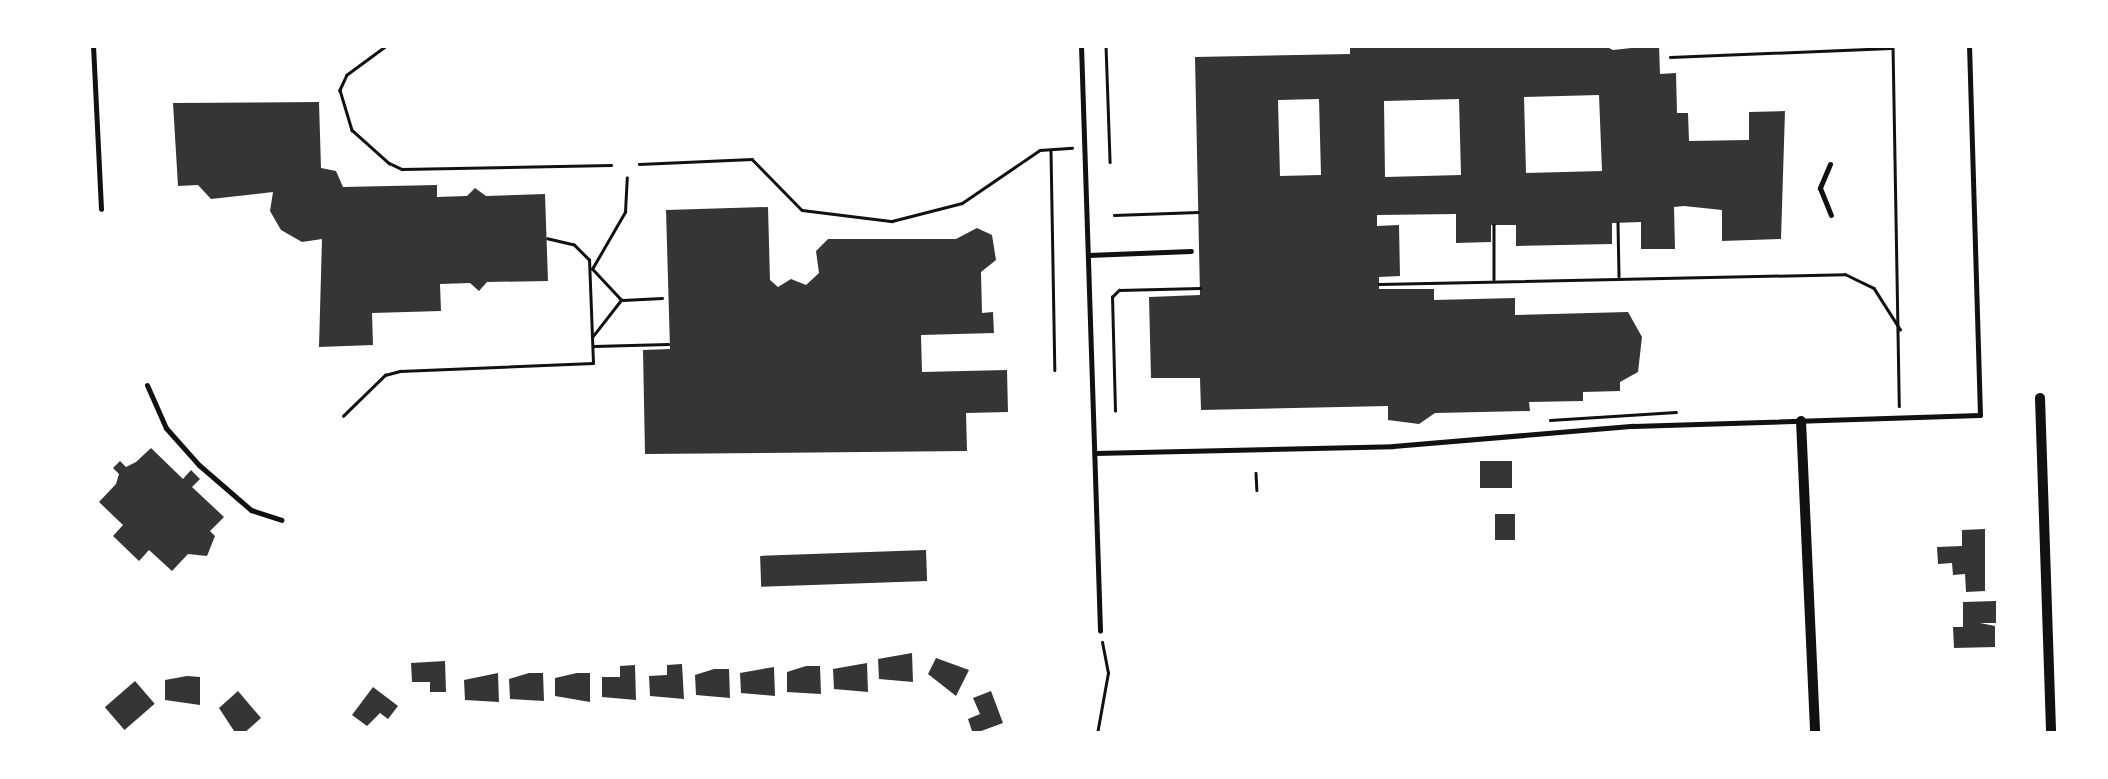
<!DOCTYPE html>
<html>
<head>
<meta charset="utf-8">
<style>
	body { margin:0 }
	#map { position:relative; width:2108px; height:779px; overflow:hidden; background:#fff; font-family:"Noto Sans",sans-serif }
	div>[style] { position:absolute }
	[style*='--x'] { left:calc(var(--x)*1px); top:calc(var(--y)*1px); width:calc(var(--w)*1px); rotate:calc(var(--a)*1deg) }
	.building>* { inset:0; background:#353535; transform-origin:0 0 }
	.path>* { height:2.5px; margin:-1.25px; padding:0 1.25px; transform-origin:1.25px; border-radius:1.25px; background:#111 }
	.service>* { height:5px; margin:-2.5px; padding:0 2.5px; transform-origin:2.5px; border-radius:2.5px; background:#111 }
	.minor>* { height:10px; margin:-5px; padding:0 5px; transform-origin:5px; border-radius:5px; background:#111 }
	span { translate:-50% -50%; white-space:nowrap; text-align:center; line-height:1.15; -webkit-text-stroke:8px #fff; paint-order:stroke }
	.frame { position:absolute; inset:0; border:48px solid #fff; pointer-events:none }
</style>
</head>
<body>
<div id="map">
	<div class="building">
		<i style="clip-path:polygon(evenodd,1350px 45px,1603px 45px,1613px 50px,1659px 45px,1660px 74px,1676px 73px,1677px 113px,1688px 113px,1689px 141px,1749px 140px,1749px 112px,1785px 111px,1781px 239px,1722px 241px,1722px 210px,1684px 206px,1674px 207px,1675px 249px,1641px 249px,1641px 222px,1612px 223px,1612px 244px,1516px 246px,1516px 225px,1491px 225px,1491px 242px,1456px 243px,1456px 214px,1377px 215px,1377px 226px,1399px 225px,1400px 276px,1379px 277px,1379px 289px,1434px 289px,1434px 300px,1515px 298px,1515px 315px,1628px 312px,1642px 337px,1638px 372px,1620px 382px,1620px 391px,1583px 392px,1583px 401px,1529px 402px,1530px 411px,1435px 413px,1419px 424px,1388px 420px,1388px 406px,1201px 410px,1200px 378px,1151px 378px,1149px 297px,1200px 295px,1195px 57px,1350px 54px,1350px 45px,1599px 95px,1602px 171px,1526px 173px,1524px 97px,1599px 95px,1350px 45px,1319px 99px,1321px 175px,1280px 176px,1278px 100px,1319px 99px,1350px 45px,1459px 99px,1461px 175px,1385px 177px,1384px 101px,1459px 99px)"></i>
		<i style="clip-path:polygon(319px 102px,321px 168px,336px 171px,343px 187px,437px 185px,437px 197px,467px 196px,475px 188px,486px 196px,545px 194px,548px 281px,487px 282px,479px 291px,470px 283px,440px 284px,441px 311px,372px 313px,373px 345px,319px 347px,322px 239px,302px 242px,281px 230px,270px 211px,273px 192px,211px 199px,198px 185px,178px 186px,173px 103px)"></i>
		<i style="clip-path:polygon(768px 207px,770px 280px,778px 287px,791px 279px,806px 285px,819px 273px,816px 251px,828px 239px,956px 239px,977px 228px,992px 235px,996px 260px,981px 272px,982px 313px,993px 312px,994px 333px,921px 335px,922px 372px,1007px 370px,1008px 412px,966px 413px,967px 451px,645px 454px,643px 350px,670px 349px,666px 210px)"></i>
		<i style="clip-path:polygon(151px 448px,183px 479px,191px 470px,200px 479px,192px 487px,224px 517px,210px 531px,215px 536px,207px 556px,188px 554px,172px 571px,149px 550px,139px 561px,113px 536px,123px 525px,99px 502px,116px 484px,119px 474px,113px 468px,120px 461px,126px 467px,136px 462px)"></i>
		<i style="left:1512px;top:461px;width:27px;height:32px;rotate:90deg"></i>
		<i style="left:1495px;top:514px;width:20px;height:26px"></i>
		<i style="clip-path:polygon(1985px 529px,1985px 591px,1966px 592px,1965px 574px,1953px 575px,1952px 563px,1938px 564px,1937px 547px,1962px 546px,1962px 530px)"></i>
		<i style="left:926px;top:550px;width:31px;height:166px;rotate:88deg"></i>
		<i style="clip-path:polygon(1996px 601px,1996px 623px,1980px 623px,1995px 626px,1995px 647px,1954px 648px,1953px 627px,1963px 627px,1963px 602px)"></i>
		<i style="clip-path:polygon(912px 653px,913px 682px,879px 679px,878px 659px)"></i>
		<i style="clip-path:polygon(936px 658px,969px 670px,956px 696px,928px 674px)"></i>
		<i style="clip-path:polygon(445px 661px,446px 692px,430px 692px,430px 682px,412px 682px,411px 663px)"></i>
		<i style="clip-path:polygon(867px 663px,868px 692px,834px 689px,833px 669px)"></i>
		<i style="clip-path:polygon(682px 664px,684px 699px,650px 696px,649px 676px,667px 675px,667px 665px)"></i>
		<i style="clip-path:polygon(635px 665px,636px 700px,602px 697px,602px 677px,620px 677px,620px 666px)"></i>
		<i style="clip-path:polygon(806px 666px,820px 666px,821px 694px,787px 692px,787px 672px)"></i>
		<i style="clip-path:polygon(774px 667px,775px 696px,741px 693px,740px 673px)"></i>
		<i style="clip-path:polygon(714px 669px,729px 669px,730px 698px,696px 695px,695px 675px)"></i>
		<i style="clip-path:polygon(498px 673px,499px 702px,465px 700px,464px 680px)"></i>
		<i style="clip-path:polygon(529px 673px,543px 673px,544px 701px,510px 699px,509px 679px)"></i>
		<i style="clip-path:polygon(577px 673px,590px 673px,590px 702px,555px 696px,555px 678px)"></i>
		<i style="clip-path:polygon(187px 676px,200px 677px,200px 705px,165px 700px,165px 680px)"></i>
		<i style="left:135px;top:681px;width:30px;height:40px;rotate:49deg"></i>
		<i style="clip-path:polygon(373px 687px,398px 706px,388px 719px,380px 713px,367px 726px,352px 715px)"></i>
		<i style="clip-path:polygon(238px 691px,261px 718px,243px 734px,236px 734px,219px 708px)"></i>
		<i style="clip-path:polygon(991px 691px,1003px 723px,973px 734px,968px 719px,980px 714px,973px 698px)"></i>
	</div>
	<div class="path">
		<i style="--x:388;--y:45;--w:51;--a:143.8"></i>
		<i style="--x:347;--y:75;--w:17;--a:115"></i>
		<i style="--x:340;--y:90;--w:42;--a:73.3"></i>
		<i style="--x:352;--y:130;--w:50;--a:41.7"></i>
		<i style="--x:389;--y:163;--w:14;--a:25"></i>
		<i style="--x:402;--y:169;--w:209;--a:-1.1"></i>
		<i style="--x:1106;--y:45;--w:117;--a:88"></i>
		<i style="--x:1893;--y:45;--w:361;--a:89"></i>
		<i style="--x:1670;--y:57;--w:221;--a:-2.3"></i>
		<i style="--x:1051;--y:151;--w:219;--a:89"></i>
		<i style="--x:639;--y:164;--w:113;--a:-2.5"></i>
		<i style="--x:752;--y:159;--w:71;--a:45.6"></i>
		<i style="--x:802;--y:210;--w:91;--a:7"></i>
		<i style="--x:892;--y:221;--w:72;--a:-14.4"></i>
		<i style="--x:962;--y:203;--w:94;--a:-34.2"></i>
		<i style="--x:1040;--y:150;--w:32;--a:-4"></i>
		<i style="--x:1114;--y:215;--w:84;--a:-2"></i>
		<i style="--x:1618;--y:223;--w:53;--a:88.9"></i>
		<i style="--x:1494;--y:225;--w:54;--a:90"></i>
		<i style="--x:1379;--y:284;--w:466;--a:-1.2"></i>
		<i style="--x:1845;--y:274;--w:32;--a:26"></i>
		<i style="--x:1874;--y:288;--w:49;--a:57.6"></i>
		<i style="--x:623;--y:300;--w:39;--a:-3"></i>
		<i style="--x:593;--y:336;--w:46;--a:-52.1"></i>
		<i style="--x:621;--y:300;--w:42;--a:-133.1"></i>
		<i style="--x:592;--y:269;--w:66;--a:-59.9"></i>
		<i style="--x:625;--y:212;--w:34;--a:-87"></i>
		<i style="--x:594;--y:346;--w:74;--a:-1.5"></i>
		<i style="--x:1115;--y:411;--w:114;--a:-91.5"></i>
		<i style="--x:1112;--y:297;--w:10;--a:-45"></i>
		<i style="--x:1119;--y:290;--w:81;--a:-1.4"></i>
		<i style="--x:343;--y:416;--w:59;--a:-44.3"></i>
		<i style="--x:385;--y:375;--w:16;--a:-15"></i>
		<i style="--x:400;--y:371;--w:193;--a:-2.4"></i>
		<i style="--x:593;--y:363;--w:103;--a:-92.2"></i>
		<i style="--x:589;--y:260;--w:21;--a:-135"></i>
		<i style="--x:574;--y:245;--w:27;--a:-167"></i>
		<i style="--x:1550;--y:420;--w:126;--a:-3.6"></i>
		<i style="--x:1256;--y:473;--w:17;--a:87"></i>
		<i style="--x:1097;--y:734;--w:62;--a:-79.8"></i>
		<i style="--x:1108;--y:673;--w:31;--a:-101"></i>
	</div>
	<div class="service">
		<i style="--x:93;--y:45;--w:164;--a:87.2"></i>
		<i style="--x:1081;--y:45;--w:586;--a:88.14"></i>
		<i style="--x:1830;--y:164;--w:26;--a:113"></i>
		<i style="--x:1820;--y:188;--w:29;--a:68"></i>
		<i style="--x:1088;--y:255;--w:103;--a:-2.2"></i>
		<i style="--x:147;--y:385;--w:47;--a:66.2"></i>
		<i style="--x:166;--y:428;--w:50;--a:48.3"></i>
		<i style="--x:199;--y:465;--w:69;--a:40.9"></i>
		<i style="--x:251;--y:510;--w:32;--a:18"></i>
		<i style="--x:1095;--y:453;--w:298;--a:-1.3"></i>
		<i style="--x:1393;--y:446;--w:241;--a:-4.8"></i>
		<i style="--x:1633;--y:426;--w:347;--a:-1.8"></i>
		<i style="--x:1980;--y:415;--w:370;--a:-91.7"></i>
	</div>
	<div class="minor">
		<i style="--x:2040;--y:398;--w:336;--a:88.1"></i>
		<i style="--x:1801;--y:421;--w:313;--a:87.4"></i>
	</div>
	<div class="frame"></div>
</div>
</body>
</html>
